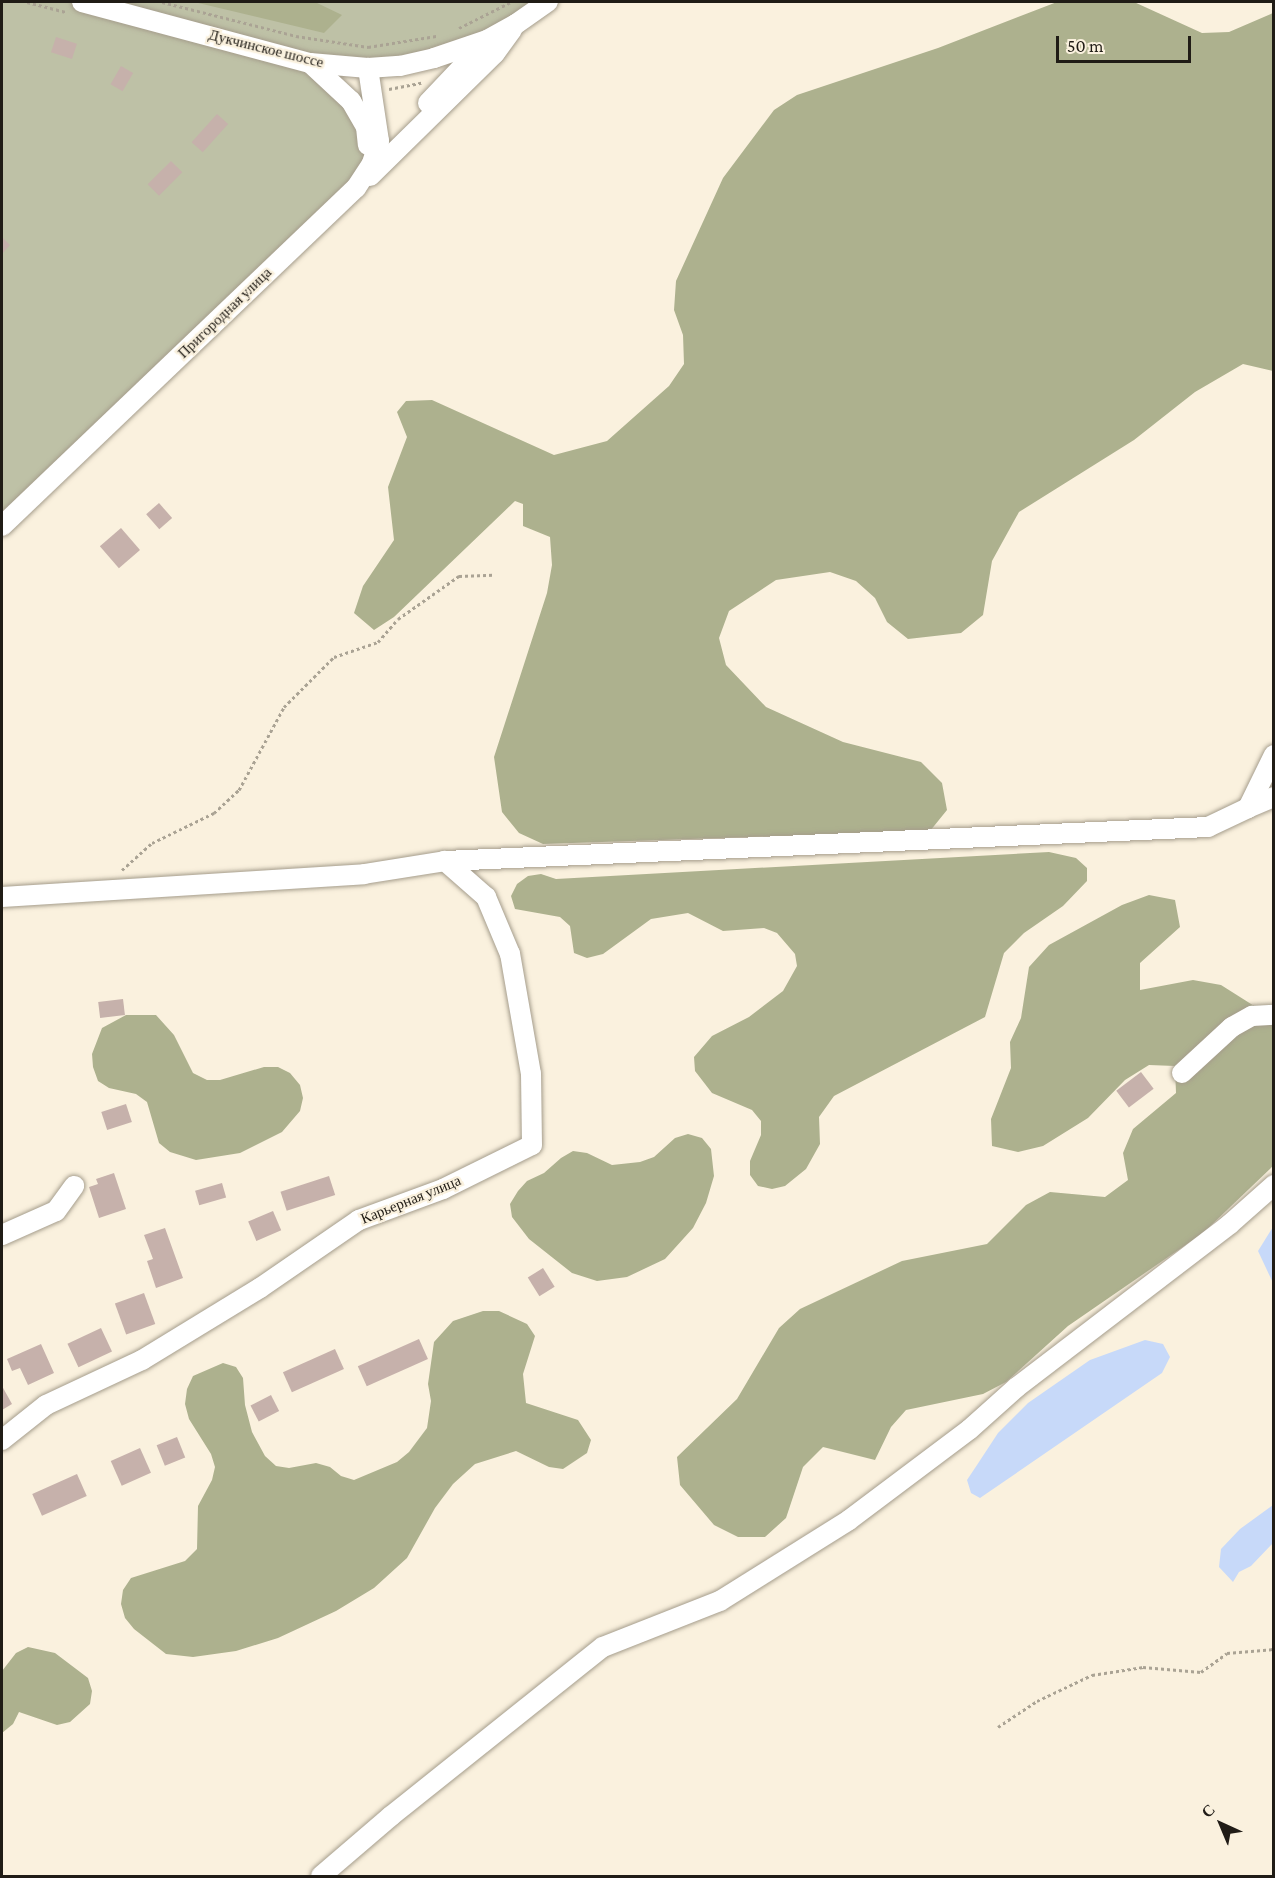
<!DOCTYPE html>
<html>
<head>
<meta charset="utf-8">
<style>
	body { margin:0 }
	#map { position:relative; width:1275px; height:1878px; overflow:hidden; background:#faf1de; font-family:"Crimson Pro",serif }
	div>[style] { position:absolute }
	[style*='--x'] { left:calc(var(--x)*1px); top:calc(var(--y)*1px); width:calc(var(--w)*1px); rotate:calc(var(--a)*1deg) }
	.green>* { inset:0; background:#bec1a6 }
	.forest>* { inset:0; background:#adb18e }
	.water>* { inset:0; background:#c7d9f9 }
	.building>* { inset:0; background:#c6b1ab; transform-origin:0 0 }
	.path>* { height:3px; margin-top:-1.5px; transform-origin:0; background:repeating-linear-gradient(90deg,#aaa394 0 3px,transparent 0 6px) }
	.roads { filter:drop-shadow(0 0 2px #a59d8c) drop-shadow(0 0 2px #a59d8c) }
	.minor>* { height:20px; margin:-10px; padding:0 10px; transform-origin:10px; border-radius:10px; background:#fff }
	span { translate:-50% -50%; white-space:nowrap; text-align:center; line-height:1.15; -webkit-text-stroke:4.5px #faf1de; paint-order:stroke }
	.street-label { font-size:15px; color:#201c16 }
	.frame { position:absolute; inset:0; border:3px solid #201c16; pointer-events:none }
	.north { position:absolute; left:1191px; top:1794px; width:60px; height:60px; -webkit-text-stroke:4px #faf1de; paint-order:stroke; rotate:316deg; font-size:16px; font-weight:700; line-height:24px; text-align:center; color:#201c16 }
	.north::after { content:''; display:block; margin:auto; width:21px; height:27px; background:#201c16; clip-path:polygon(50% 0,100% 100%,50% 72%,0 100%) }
	.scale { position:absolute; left:1056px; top:36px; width:135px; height:27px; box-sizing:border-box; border:3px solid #201c16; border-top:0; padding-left:8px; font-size:18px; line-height:21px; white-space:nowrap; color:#201c16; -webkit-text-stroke:4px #faf1de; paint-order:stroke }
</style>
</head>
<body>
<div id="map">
	<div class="green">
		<i style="clip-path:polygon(2px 2px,542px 2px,434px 58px,311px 63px,368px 139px,356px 188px,2px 526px)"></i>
	</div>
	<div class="forest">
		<i style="clip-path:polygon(194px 2px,315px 2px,342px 15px,324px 33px)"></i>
		<i style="clip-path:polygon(1057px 2px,1134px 2px,1202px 33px,1229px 32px,1273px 13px,1273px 371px,1243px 364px,1195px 392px,1134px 440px,1019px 512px,992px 561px,983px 615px,961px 633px,908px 639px,887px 622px,875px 598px,856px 581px,830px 572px,776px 580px,729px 611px,719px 638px,726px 665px,766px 707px,843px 742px,921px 762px,942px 783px,947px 810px,930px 831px,543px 844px,519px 833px,502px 812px,494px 757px,547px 593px,552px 565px,550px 537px,523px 526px,523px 504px,515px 501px,394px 617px,374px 630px,354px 613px,363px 586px,394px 540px,388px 487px,407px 437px,397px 412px,406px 401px,432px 400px,554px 455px,607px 441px,669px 386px,684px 364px,683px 335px,674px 310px,676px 281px,723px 178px,774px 110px,797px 95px,938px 48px)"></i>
		<i style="clip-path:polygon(1049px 852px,1076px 858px,1087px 868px,1087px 881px,1063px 906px,1024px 933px,1004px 953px,985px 1017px,834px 1096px,819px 1117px,820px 1144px,806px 1169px,785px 1186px,772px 1189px,758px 1186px,750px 1175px,750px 1161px,761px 1135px,761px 1121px,752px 1110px,712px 1093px,695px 1071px,694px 1057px,712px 1036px,749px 1017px,783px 991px,797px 966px,795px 954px,777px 933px,764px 928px,723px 931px,688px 913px,651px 919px,603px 954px,587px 958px,574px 953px,570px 926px,560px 917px,515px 909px,511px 896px,517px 884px,528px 876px,541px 874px,556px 879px)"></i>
		<i style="clip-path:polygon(1149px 895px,1175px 900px,1180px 927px,1140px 963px,1140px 990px,1193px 980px,1221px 985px,1273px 1018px,1273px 1166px,1203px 1233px,1068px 1326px,1006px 1382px,983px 1394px,906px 1410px,891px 1427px,875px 1460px,823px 1447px,803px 1467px,786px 1518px,765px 1537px,738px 1537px,714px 1525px,680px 1485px,677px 1457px,737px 1399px,779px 1328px,800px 1309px,902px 1261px,987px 1244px,1026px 1205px,1050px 1192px,1105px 1197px,1128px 1180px,1123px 1153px,1133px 1129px,1176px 1093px,1175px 1066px,1149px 1065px,1125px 1080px,1088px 1118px,1043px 1146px,1018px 1152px,992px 1146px,991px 1119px,1011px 1068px,1010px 1042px,1021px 1018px,1029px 967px,1049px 945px,1122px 905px)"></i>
		<i style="clip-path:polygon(126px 1015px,156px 1015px,174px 1035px,193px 1073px,207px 1080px,220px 1080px,264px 1067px,278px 1067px,290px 1073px,300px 1085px,303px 1098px,300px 1111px,282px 1132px,240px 1153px,196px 1160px,170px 1152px,159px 1143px,147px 1102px,136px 1094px,109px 1088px,98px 1081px,93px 1067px,92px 1054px,102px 1028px)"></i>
		<i style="clip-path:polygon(688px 1134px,702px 1138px,711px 1149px,714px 1176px,706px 1203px,693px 1228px,665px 1259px,627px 1277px,597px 1281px,572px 1273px,529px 1239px,512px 1217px,510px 1204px,518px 1191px,527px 1181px,544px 1173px,561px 1158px,573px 1151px,587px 1153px,612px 1165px,640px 1162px,654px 1157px,675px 1138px)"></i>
		<i style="clip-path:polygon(483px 1311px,499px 1311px,527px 1324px,535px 1336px,523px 1374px,526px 1403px,578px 1420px,591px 1440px,587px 1453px,563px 1469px,549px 1467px,516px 1451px,475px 1464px,453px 1484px,435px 1508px,407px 1558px,374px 1588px,336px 1611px,278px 1638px,236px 1651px,193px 1657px,166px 1654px,134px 1629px,125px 1618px,121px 1604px,123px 1590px,131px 1578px,185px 1561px,197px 1549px,198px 1506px,212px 1480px,215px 1467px,211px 1454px,189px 1419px,185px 1404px,187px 1389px,193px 1376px,223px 1363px,236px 1367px,243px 1378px,245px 1405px,252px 1432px,265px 1456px,276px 1466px,289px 1468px,316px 1463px,330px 1467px,341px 1476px,354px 1480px,397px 1462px,409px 1452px,427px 1428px,431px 1401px,428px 1384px,434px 1342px,453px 1321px)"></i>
		<i style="clip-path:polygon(28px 1647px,55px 1653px,88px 1678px,92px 1691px,90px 1704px,70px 1722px,57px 1725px,19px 1712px,13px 1724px,2px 1733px,2px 1671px,16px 1653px)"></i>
	</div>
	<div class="water">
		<i style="clip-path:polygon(1273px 1227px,1273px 1283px,1258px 1251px)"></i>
		<i style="clip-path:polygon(1145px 1340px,1163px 1344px,1170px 1357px,1162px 1373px,980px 1498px,971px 1493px,967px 1480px,977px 1465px,998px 1433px,1028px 1403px,1090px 1360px)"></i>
		<i style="clip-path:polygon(1273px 1505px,1273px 1543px,1251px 1566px,1239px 1572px,1233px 1582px,1219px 1567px,1221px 1549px,1240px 1529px)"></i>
	</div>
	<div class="building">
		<i style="left:56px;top:37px;width:22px;height:16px;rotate:18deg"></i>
		<i style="left:121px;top:66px;width:14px;height:21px;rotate:30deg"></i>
		<i style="left:217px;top:114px;width:15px;height:38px;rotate:42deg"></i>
		<i style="left:171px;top:161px;width:16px;height:33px;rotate:45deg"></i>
		<i style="clip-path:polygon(2px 237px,10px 245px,2px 254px)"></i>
		<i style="left:159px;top:503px;width:20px;height:17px;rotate:49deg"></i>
		<i style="left:121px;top:528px;width:29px;height:28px;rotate:49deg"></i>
		<i style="left:123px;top:999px;width:16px;height:25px;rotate:83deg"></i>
		<i style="left:1141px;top:1072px;width:21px;height:31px;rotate:53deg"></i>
		<i style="left:126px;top:1104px;width:19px;height:26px;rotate:72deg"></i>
		<i style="clip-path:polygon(114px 1173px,126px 1209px,99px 1218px,89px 1187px,98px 1184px,96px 1179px)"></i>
		<i style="left:329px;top:1176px;width:20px;height:51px;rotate:72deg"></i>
		<i style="left:222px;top:1183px;width:15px;height:28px;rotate:74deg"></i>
		<i style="left:273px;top:1211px;width:21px;height:27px;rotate:67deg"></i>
		<i style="clip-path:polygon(165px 1228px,183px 1278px,156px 1288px,147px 1261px,153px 1259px,144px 1235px)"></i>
		<i style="left:543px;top:1268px;width:22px;height:18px;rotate:58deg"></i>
		<i style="left:144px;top:1293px;width:33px;height:31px;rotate:70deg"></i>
		<i style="left:101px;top:1328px;width:26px;height:37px;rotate:65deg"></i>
		<i style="left:419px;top:1339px;width:22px;height:67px;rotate:66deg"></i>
		<i style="clip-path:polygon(41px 1344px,54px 1373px,28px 1385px,20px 1368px,12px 1371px,7px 1359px)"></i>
		<i style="left:335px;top:1349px;width:22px;height:57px;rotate:66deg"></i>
		<i style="clip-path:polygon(2px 1386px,12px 1404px,2px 1410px)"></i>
		<i style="left:271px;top:1395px;width:18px;height:23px;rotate:63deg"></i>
		<i style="left:177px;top:1437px;width:22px;height:22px;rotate:68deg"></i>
		<i style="left:140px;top:1448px;width:27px;height:32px;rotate:66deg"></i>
		<i style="left:77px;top:1474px;width:24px;height:49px;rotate:66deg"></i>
	</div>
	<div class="path">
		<i style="--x:27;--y:2;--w:40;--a:14.4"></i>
		<i style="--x:162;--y:2;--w:138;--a:14.2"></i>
		<i style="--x:296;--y:36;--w:73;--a:8.7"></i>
		<i style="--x:368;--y:47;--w:69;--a:-9.2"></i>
		<i style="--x:459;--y:28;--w:58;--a:-26.6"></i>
		<i style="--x:389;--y:89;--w:33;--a:-11"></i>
		<i style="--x:122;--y:870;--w:40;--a:-42"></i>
		<i style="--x:152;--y:843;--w:69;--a:-25.8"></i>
		<i style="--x:214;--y:813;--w:34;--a:-43"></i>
		<i style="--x:239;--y:790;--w:94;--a:-61.5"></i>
		<i style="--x:284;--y:707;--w:71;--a:-45"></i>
		<i style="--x:334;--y:657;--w:46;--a:-18.8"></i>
		<i style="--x:378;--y:642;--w:30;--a:-49"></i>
		<i style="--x:398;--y:619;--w:75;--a:-35.2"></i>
		<i style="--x:459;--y:576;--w:34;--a:-2"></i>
		<i style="--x:998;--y:1727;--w:47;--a:-33.7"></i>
		<i style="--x:1037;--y:1701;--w:61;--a:-25.3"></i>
		<i style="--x:1092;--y:1675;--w:52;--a:-8.9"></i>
		<i style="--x:1143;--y:1667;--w:58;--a:4.9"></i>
		<i style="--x:1201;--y:1672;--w:32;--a:-36"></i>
		<i style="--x:1227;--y:1653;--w:47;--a:-4.9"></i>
	</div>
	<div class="roads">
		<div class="minor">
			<i style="--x:82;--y:2;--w:236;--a:15"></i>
			<i style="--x:310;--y:63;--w:58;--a:4.9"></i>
			<i style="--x:368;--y:68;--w:32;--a:-4"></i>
			<i style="--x:400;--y:66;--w:35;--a:-13"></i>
			<i style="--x:434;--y:58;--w:56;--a:-18.8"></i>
			<i style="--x:487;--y:40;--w:33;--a:-29"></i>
			<i style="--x:516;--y:24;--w:39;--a:-35"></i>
			<i style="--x:310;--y:63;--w:56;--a:42.8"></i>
			<i style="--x:351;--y:101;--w:30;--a:60"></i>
			<i style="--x:366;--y:127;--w:18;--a:84"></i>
			<i style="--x:428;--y:103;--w:81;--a:-46.5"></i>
			<i style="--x:370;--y:176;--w:175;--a:-44.5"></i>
			<i style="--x:495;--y:53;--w:29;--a:-54"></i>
			<i style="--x:2;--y:526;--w:489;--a:-43.7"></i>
			<i style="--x:356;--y:188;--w:30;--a:-57"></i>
			<i style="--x:372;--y:163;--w:23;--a:-72"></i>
			<i style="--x:379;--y:141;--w:74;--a:-98.6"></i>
			<i style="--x:1248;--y:808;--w:28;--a:-23"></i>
			<i style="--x:2;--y:897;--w:363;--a:-3.6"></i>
			<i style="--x:364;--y:874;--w:82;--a:-9.1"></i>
			<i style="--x:445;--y:861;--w:764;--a:-2.55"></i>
			<i style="--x:1208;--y:827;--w:44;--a:-25.4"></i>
			<i style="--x:1248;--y:808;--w:59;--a:-63.9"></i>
			<i style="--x:1182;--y:1073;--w:68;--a:-42.6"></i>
			<i style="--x:1232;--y:1027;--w:23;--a:-29"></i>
			<i style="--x:1252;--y:1016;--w:22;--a:-3"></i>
			<i style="--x:2;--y:1235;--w:59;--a:-24"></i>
			<i style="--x:56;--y:1211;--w:31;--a:-54"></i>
			<i style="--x:2;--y:1440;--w:56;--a:-38.5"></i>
			<i style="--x:46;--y:1405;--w:106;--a:-25.1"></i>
			<i style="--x:142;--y:1360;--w:138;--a:-31.4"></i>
			<i style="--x:260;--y:1288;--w:120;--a:-34.5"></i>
			<i style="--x:359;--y:1220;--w:90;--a:-20.3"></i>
			<i style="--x:443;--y:1189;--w:99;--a:-26.3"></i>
			<i style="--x:532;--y:1145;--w:71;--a:-90.8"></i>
			<i style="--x:531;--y:1074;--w:122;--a:-99.9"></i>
			<i style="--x:510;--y:954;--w:62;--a:-112.8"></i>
			<i style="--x:486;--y:897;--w:55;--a:-138.7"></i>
			<i style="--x:321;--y:1876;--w:92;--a:-40.6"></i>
			<i style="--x:391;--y:1816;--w:271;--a:-38.6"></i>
			<i style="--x:603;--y:1647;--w:126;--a:-21.5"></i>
			<i style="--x:720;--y:1601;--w:152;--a:-32.1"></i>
			<i style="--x:849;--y:1520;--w:151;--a:-36.9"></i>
			<i style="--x:970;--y:1429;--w:63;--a:-41.8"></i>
			<i style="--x:1017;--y:1387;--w:268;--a:-37.4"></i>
			<i style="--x:1230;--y:1224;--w:59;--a:-41.6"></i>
		</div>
	</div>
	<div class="street-label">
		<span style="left:266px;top:49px;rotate:14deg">Дукчинское шоссе</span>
		<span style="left:225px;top:313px;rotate:-44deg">Пригородная улица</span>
		<span style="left:411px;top:1200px;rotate:-22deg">Карьерная улица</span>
	</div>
	<div class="frame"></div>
	<div class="north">С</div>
	<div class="scale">50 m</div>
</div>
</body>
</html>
